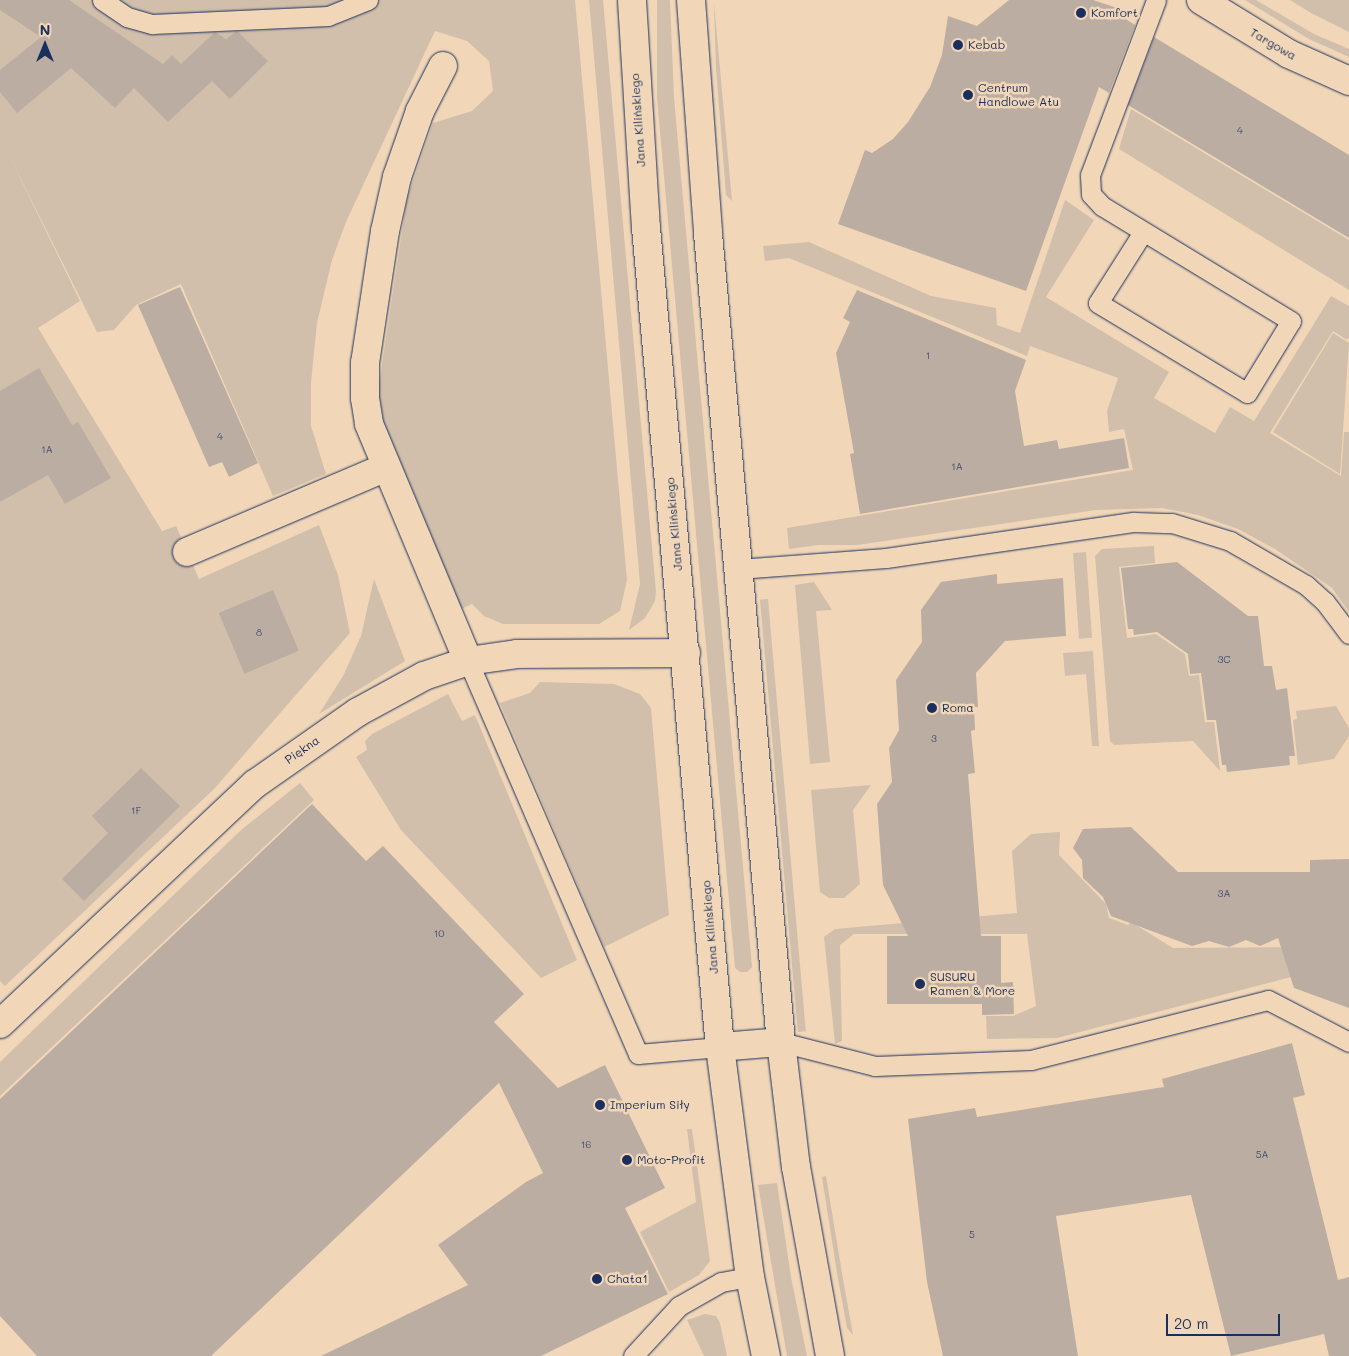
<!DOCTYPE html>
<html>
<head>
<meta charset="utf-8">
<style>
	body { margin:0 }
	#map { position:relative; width:1349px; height:1356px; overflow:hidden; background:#f1d7b8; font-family:Mali,sans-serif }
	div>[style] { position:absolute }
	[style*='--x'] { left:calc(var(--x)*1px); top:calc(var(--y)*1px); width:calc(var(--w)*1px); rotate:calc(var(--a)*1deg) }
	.green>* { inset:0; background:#d1bfab; transform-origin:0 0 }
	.building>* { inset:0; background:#bcada2; transform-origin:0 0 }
	.roads { filter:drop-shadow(0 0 1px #1b2f5e) drop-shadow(0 0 1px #1b2f5e) }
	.lane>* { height:19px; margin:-9.5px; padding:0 9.5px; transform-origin:9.5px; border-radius:9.5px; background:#f1d7b8 }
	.street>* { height:28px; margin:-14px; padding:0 14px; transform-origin:14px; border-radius:14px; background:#f1d7b8 }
	.secondary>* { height:28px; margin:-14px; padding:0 14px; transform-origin:14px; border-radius:14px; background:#f1d7b8 }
	.dots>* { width:14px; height:14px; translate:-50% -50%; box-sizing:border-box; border:2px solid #f1d7b8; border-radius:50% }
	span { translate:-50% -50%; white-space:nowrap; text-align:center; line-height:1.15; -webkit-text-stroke:5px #f1d7b8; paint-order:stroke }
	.number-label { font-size:10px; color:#434e6f }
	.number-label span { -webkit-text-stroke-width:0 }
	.poi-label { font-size:12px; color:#1b2f5e }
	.left { translate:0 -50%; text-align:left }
	.street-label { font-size:12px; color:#1b2f5e }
	.north { position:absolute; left:20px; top:20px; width:50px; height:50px; -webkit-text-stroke:4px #f1d7b8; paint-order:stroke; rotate:0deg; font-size:14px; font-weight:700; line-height:20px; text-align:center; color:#1b2f5e }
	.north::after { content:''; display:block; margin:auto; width:18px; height:22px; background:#1b2f5e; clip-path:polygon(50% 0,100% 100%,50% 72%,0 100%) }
	.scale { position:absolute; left:1166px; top:1314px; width:114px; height:22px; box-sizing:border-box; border:2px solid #1b2f5e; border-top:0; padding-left:6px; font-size:15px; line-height:18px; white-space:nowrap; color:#1b2f5e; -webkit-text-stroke:4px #f1d7b8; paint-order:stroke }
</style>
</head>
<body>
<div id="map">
	<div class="green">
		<i style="clip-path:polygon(0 0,575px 0,627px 580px,620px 611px,599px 624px,503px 624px,484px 616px,472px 604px,461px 609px,379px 413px,378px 391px,407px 198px,433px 123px,472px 111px,493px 91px,489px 61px,467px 41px,435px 31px,346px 222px,332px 260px,317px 323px,311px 383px,311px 426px,326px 474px,273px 496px,181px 284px,136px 305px,114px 330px,97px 332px,8px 153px,80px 301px,38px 328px,162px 531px,176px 526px,199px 579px,319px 525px,338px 575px,350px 633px,214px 789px,5px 986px,0 981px)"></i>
		<i style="clip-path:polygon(589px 0,603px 0,656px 592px,655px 601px,645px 618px,629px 630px,640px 584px)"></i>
		<i style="clip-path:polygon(657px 0,670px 0,674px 98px,752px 967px,747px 972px,740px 972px,735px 968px,657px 98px)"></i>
		<i style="clip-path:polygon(1245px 0,1256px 0,1314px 34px,1349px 49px,1349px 57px,1309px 39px)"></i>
		<i style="clip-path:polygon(1290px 0,1349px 0,1349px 32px,1311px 13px)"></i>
		<i style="clip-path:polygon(714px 3px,732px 201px,726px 195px,716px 68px)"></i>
		<i style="clip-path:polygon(1131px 109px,1349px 240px,1349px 290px,1119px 149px)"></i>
		<i style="clip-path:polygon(1065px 200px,1094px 220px,1046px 297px,1169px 372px,1154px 398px,1215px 433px,1230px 407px,1254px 421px,1331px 296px,1349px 306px,1349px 337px,1347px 340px,1333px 331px,1270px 433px,1341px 476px,1344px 432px,1349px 432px,1349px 612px,1332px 588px,1275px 549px,1238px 529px,1198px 515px,1162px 508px,1096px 510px,857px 545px,818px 545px,789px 549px,787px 528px,1133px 470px,1124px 429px,1109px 432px,1107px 411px,1118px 378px,1030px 346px,1027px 356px,789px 258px,765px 261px,763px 246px,809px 242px,931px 296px,996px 308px,997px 325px,1020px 333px)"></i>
		<i style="clip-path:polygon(1333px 333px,1349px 343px,1340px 474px,1273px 432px)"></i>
		<i style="clip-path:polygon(1154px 546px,1155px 563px,1119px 567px,1127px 638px,1156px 634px,1185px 654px,1189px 676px,1199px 675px,1205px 722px,1214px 722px,1220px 771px,1193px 741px,1114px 745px,1110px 741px,1095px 556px,1102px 549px)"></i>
		<i style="left:1086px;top:552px;width:86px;height:13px;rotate:86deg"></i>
		<i style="clip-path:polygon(374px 579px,405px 661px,319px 714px,343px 676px,361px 636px)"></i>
		<i style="clip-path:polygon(814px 582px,832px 610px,816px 611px,830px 762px,810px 764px,795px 585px)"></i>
		<i style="left:768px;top:599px;width:434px;height:8px;rotate:85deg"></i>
		<i style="clip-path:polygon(1093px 651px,1099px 746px,1092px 746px,1086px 674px,1065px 676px,1063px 653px)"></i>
		<i style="clip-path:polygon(540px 682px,614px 684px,640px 694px,651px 708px,669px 915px,604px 947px,500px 703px,530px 693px)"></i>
		<i style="clip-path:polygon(448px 694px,462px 721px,475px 715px,577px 960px,541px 978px,401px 830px,356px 757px,367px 750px,365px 741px,372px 734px)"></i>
		<i style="clip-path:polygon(1336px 706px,1349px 728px,1349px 736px,1334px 759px,1298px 765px,1293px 720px,1297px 719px,1296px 711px)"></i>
		<i style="clip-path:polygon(300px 783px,314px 800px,0 1096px,0 1062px,241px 830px)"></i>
		<i style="clip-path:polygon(871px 785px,853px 810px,860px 884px,844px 898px,829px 898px,820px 892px,811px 790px)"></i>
		<i style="clip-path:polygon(1060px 832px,1059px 855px,1106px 904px,1109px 918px,1128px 925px,1131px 922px,1173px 948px,1316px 947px,1349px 962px,1057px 1038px,987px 1039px,986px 1016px,1013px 1016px,1036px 1006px,1027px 934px,854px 934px,840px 945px,842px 1041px,835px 1044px,824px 937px,835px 929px,1017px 913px,1012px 851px,1031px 834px)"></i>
		<i style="clip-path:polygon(687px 1129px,692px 1129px,710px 1261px,699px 1275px,669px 1292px,640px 1232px,696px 1202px)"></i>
		<i style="clip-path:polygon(826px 1176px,842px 1273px,853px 1335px,847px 1328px,837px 1273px,822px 1177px)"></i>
		<i style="clip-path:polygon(777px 1183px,791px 1277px,807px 1356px,787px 1356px,786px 1350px,758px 1185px)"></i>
		<i style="clip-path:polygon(705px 1314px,716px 1316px,720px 1323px,727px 1356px,704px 1356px,687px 1320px)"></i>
	</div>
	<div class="building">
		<i style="clip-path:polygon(0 0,69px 0,163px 64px,172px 55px,181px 64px,215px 32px,226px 39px,237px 31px,268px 61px,230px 99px,212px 81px,168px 122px,134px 88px,115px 108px,71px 68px,17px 113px,0 92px,0 70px,41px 37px,0 10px)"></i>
		<i style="clip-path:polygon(1009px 0,1093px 0,1126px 11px,1124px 18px,1135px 25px,1109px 93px,1099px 87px,1026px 291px,838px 224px,865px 150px,872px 153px,893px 139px,908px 122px,930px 87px,942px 55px,948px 16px,977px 26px)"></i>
		<i style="clip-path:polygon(1154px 37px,1349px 155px,1349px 238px,1128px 105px)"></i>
		<i style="clip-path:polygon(180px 287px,258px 463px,229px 477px,222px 462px,209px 467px,138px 305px)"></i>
		<i style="clip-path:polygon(857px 290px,1026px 360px,1015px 391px,1024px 446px,1057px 440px,1059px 449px,1124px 438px,1129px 468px,860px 514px,850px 454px,854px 453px,836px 353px,850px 322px,843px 318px)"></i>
		<i style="clip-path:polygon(39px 368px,72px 425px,78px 422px,111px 478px,65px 504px,48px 475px,0 502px,0 391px)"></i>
		<i style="clip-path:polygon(1177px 562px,1248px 616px,1258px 616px,1264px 666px,1272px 666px,1276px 690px,1287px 688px,1295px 756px,1289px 756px,1290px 765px,1227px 772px,1226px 765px,1222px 765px,1216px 720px,1207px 720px,1201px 673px,1190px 674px,1188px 654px,1157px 632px,1134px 635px,1133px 629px,1128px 629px,1121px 568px)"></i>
		<i style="clip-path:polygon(997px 574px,997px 584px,1063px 578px,1066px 636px,1005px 641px,976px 673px,978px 707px,974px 707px,975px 730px,971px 731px,975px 773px,968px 774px,981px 936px,1001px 936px,1001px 983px,1013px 982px,1014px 1014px,982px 1015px,982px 1004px,887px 1004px,887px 936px,908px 936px,883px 885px,877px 804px,892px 782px,889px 748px,899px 730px,896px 680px,922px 642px,921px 610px,941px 582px)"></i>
		<i style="left:273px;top:590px;width:66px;height:59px;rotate:67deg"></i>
		<i style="clip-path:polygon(141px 768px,180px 806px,84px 901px,62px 879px,108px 833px,92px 816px)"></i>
		<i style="clip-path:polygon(312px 804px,366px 861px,383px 846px,524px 994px,494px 1022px,558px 1088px,605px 1065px,665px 1188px,625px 1208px,668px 1294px,541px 1356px,321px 1356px,468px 1285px,438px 1245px,526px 1182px,543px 1173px,499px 1083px,211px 1356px,37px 1356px,0 1316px,0 1099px)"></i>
		<i style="clip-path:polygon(1131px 827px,1178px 872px,1310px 872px,1310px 860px,1349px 859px,1349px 1008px,1294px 988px,1278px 938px,1260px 946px,1246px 940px,1229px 947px,1209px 941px,1192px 946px,1111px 916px,1103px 897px,1083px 878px,1082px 860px,1073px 848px,1083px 829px)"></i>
		<i style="clip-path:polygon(1292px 1043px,1305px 1095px,1293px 1098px,1338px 1280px,1349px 1277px,1349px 1356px,1329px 1356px,1324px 1334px,1231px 1356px,1191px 1195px,1056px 1216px,1078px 1356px,943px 1356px,927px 1282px,908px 1119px,975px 1108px,977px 1117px,1164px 1087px,1162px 1079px)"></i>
	</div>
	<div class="roads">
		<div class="lane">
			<i style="--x:102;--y:0;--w:30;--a:34"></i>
			<i style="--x:127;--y:17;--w:26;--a:16"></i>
			<i style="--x:152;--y:24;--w:176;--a:-2.6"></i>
			<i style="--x:328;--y:16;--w:43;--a:-21.8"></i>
			<i style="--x:1143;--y:232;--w:84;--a:122.4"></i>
			<i style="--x:1098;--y:303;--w:174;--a:31.1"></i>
			<i style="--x:1247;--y:393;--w:84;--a:-58.6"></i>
			<i style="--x:1291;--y:321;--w:221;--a:-148.7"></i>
			<i style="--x:1102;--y:206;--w:16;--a:-133"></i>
			<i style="--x:1091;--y:194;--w:19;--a:-93"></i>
			<i style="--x:1090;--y:175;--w:187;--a:-69.3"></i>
			<i style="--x:738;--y:569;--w:148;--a:-4.3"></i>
			<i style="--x:886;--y:558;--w:251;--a:-8.3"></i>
			<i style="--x:1134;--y:522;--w:38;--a:2"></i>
			<i style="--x:1172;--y:523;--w:61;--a:17.2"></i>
			<i style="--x:1230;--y:541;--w:88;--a:30.1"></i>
			<i style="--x:1306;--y:585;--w:25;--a:42"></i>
			<i style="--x:1325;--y:602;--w:40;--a:53"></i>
			<i style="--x:468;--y:661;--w:428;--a:66.6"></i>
			<i style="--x:638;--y:1054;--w:82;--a:-4.9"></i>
			<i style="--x:781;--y:1042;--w:97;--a:14.3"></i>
			<i style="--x:875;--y:1066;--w:156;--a:-2.2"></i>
			<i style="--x:1031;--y:1060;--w:244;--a:-14.2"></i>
			<i style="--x:1268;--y:1000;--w:91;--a:27.4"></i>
			<i style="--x:633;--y:1356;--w:68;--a:-47.4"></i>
			<i style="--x:679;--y:1306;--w:48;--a:-29.7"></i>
			<i style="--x:721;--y:1282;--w:29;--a:-10"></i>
		</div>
		<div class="street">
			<i style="--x:1201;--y:0;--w:103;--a:31.5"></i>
			<i style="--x:1289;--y:54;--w:66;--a:24.2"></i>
			<i style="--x:443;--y:66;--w:51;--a:117.1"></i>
			<i style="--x:420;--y:111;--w:70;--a:109.2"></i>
			<i style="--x:397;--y:177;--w:55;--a:102.5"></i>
			<i style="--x:385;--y:231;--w:134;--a:98.6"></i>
			<i style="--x:365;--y:363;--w:35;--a:90"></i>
			<i style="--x:365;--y:398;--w:26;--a:81"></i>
			<i style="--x:369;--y:424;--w:257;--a:67.3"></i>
			<i style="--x:187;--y:552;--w:216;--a:-23.1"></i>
			<i style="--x:0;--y:1024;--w:350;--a:-43.3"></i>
			<i style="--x:255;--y:784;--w:126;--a:-35"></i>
			<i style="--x:358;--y:712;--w:75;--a:-28.6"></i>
			<i style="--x:424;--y:676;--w:46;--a:-18.8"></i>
			<i style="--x:468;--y:661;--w:49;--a:-8.1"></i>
			<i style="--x:517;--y:654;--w:169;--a:-0.3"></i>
		</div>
		<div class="secondary">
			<i style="--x:632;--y:0;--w:228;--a:86.5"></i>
			<i style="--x:646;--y:228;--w:822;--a:84.84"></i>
			<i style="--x:720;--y:1047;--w:232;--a:82.6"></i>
			<i style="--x:750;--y:1277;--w:81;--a:78.6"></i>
			<i style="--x:691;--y:0;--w:235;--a:85.8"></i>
			<i style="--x:708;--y:234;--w:811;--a:84.84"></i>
			<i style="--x:781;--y:1042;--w:126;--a:83.2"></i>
			<i style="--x:796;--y:1167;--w:192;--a:79.8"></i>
			<i style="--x:720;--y:1047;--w:61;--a:-4.7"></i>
		</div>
	</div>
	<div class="dots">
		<i style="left:1081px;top:13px;background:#1b2f5e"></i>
		<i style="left:958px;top:45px;background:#1b2f5e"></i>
		<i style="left:968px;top:95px;background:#1b2f5e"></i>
		<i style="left:932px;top:708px;background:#1b2f5e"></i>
		<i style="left:920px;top:984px;background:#1b2f5e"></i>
		<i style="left:600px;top:1105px;background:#1b2f5e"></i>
		<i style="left:627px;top:1160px;background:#1b2f5e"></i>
		<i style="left:597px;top:1279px;background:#1b2f5e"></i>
	</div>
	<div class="number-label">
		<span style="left:1240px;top:131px">4</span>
		<span style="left:928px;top:356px">1</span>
		<span style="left:220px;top:437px">4</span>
		<span style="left:47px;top:450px">1A</span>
		<span style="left:957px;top:467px">1A</span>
		<span style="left:259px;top:633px">8</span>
		<span style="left:1224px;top:660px">3C</span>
		<span style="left:934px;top:739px">3</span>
		<span style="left:136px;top:811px">1F</span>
		<span style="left:1224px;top:894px">3A</span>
		<span style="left:439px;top:934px">10</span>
		<span style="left:586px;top:1145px">16</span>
		<span style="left:1262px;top:1155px">5A</span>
		<span style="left:972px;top:1235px">5</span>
	</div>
	<div class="poi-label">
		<span class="left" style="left:1091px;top:13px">Komfort</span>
		<span class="left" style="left:968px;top:45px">Kebab</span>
		<span class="left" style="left:978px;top:95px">Centrum<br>Handlowe Atu</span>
		<span class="left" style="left:942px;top:708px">Roma</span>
		<span class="left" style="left:930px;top:984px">SUSURU<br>Ramen &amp; More</span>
		<span class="left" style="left:610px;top:1105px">Imperium Siły</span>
		<span class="left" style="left:637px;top:1160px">Moto-Profit</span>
		<span class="left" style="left:607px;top:1279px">Chata1</span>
	</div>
	<div class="street-label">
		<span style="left:1273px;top:44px;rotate:30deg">Targowa</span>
		<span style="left:638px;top:120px;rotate:-94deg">Jana Kilińskiego</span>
		<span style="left:674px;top:524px;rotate:-95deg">Jana Kilińskiego</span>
		<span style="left:302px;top:750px;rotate:-35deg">Piękna</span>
		<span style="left:710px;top:927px;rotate:-95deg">Jana Kilińskiego</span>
	</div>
	<div class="north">N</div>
	<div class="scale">20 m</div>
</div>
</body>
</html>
